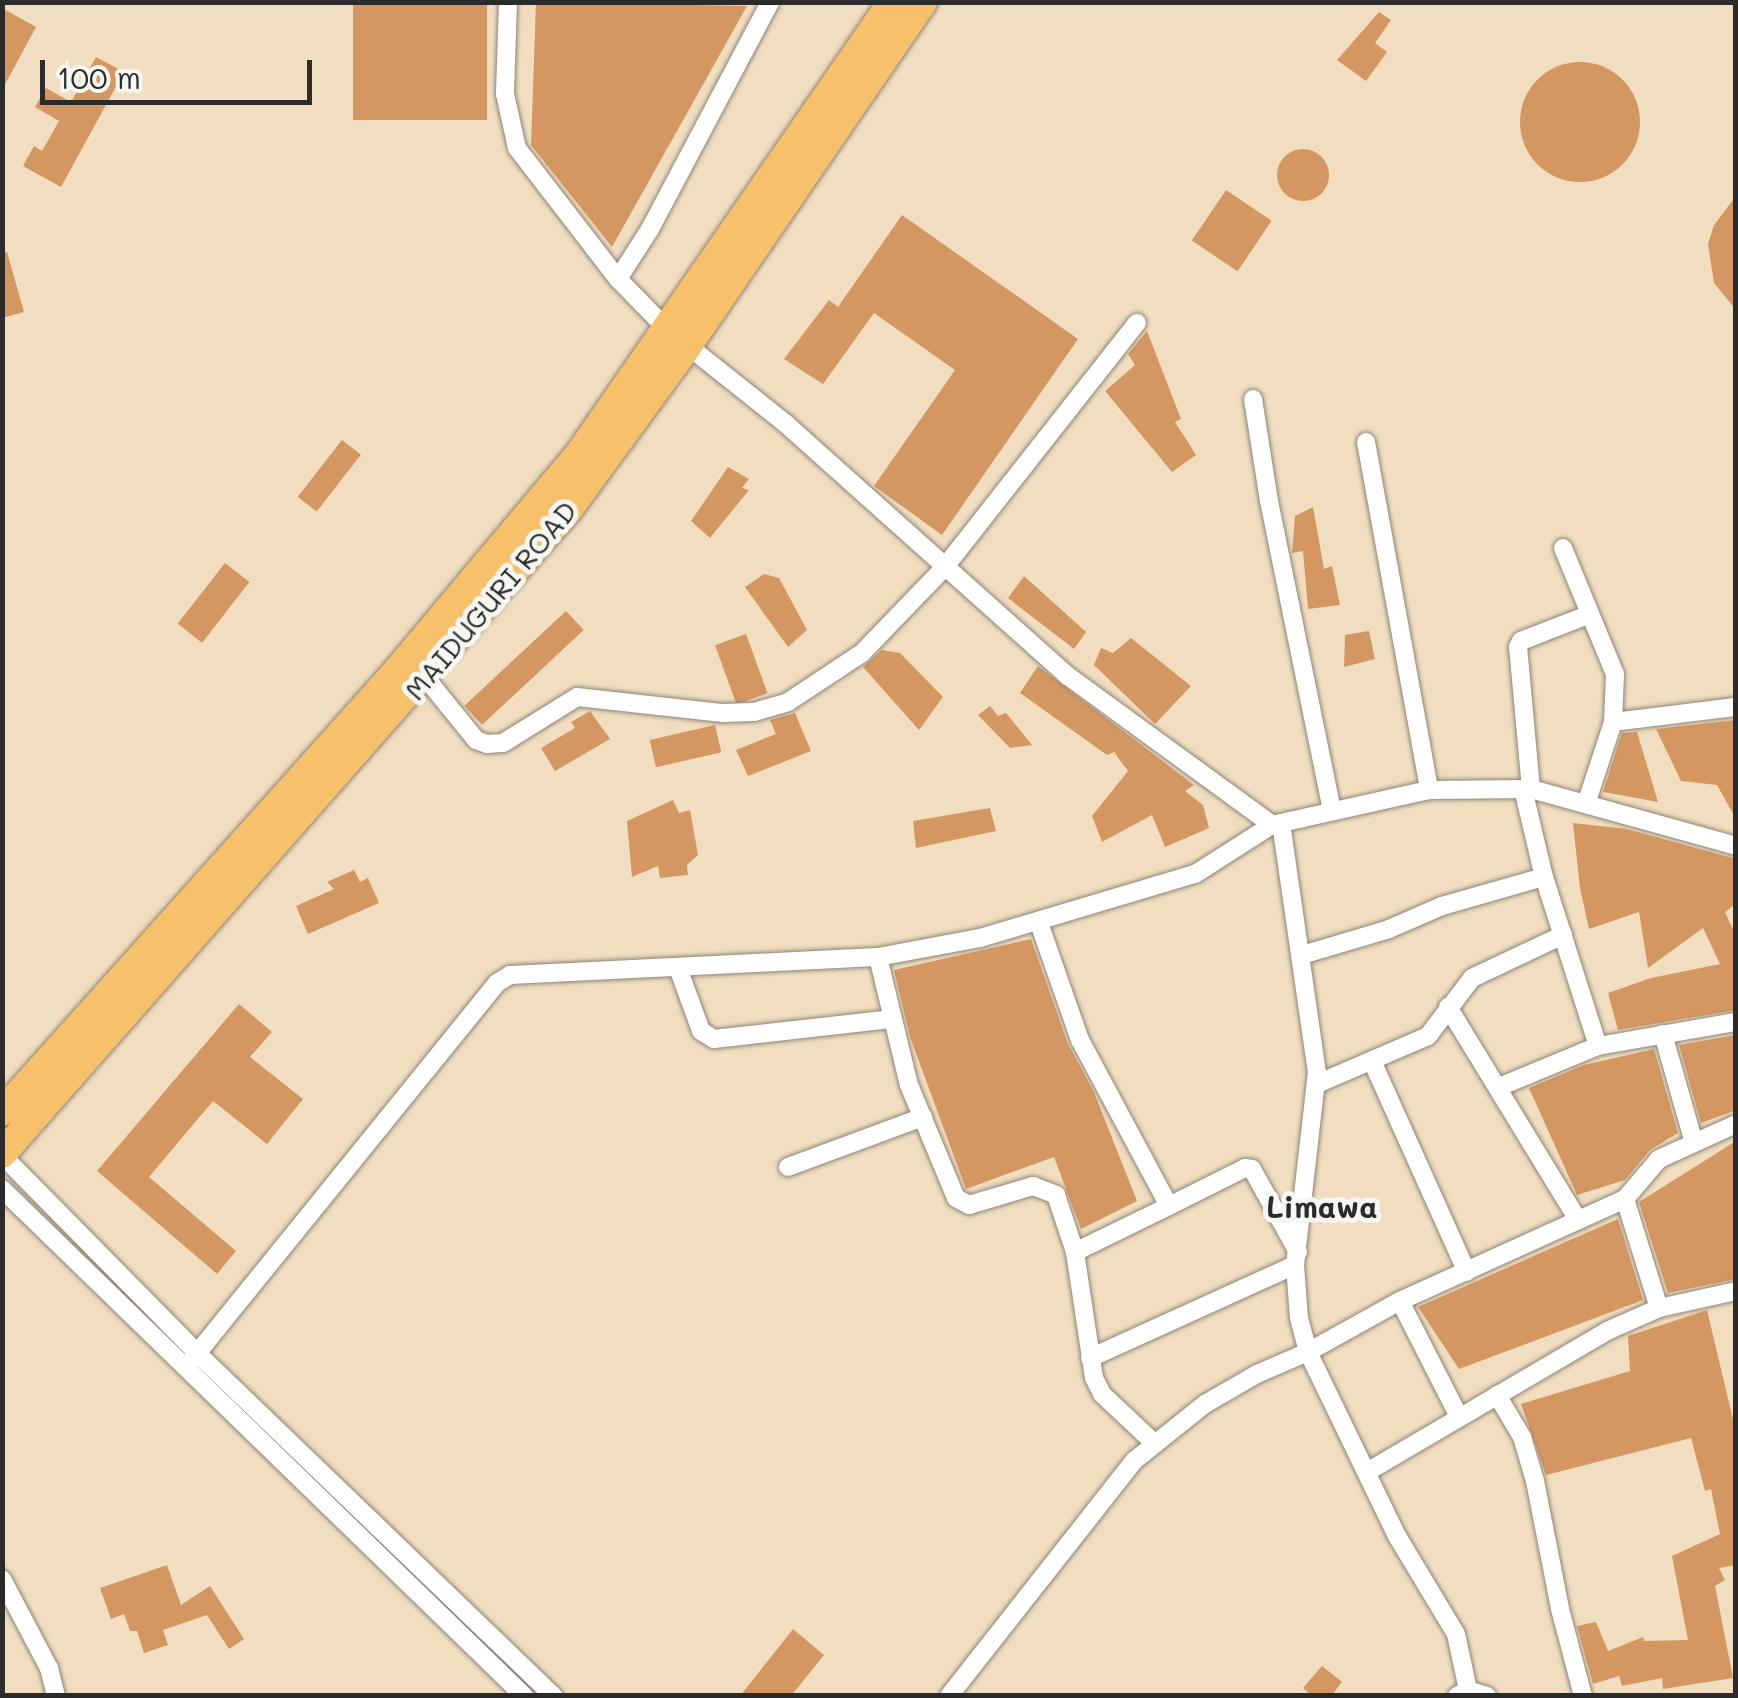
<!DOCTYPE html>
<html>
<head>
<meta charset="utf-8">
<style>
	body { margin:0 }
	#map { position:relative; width:1738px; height:1698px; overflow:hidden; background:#f1dec0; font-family:Mali,sans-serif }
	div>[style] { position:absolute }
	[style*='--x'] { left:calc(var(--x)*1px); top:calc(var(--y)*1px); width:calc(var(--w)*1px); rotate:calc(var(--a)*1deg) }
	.building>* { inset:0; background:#d49761; transform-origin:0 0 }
	.round { border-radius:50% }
	.roads { filter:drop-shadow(0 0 2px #8e8476) drop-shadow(0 0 2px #8e8476) }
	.minor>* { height:18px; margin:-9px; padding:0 9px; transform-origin:9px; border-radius:9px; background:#fff }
	.trunk>* { height:28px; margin:-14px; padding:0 14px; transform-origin:14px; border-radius:14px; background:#f7c06b }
	span { translate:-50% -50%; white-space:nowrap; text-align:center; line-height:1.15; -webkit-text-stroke:10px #f6f6f2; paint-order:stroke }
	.street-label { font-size:28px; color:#2b2b2b }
	.neighbourhood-label { font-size:30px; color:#2b2b2b; font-weight:700 }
	.frame { position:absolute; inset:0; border:5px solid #2b2b2b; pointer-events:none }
	.scale { position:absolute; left:40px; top:60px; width:272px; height:45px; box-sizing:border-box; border:5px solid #2b2b2b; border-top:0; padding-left:12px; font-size:30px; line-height:35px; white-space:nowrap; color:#2b2b2b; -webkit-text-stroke:8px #f6f6f2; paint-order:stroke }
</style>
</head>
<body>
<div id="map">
	<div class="building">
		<i style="left:353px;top:2px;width:134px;height:118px"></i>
		<i style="clip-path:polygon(536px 2px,747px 6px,612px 247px,531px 145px)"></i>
		<i style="clip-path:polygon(2px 8px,36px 27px,2px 90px)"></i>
		<i style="clip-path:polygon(1379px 12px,1391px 20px,1375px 43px,1387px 52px,1366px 81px,1337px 60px)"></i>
		<i style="clip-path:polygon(96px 57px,124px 72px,61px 187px,23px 166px,34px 146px,42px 151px,59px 121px,35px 107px,46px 88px,71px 102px)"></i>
		<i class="round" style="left:1520px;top:62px;width:120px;height:120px"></i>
		<i class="round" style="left:1277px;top:149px;width:52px;height:52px"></i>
		<i style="left:1226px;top:190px;width:55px;height:61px;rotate:34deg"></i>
		<i style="clip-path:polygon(1736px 196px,1736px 310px,1714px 283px,1708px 244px,1714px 225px)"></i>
		<i style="clip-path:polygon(902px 215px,1078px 339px,942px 535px,874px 486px,955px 370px,874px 313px,823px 384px,784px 359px,829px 300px,838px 307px)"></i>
		<i style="clip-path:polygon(7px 252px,24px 312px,2px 318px,2px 253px)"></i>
		<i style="clip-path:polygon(1147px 331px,1181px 419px,1175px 422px,1196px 455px,1172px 472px,1105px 391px,1135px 365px,1128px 354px)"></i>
		<i style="left:342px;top:440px;width:24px;height:72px;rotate:38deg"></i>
		<i style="clip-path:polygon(728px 467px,749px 479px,742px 488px,749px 490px,710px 538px,691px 521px)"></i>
		<i style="clip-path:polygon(1313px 507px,1324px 569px,1332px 566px,1340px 605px,1308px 609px,1303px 551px,1292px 553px,1295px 516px)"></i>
		<i style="left:225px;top:563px;width:31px;height:77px;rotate:38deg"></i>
		<i style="clip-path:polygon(764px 574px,779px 578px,807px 630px,788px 647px,745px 587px)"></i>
		<i style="clip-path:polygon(1024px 576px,1086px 632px,1074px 649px,1008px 598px)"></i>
		<i style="left:566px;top:611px;width:26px;height:139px;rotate:47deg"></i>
		<i style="clip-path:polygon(1369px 631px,1375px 659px,1344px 667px,1345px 635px)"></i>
		<i style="left:746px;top:634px;width:63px;height:33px;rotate:70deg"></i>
		<i style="clip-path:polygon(1131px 638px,1191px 686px,1155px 724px,1094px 665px,1101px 648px,1113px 653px)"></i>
		<i style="clip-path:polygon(882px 650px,900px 653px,943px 697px,919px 730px,863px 667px)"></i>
		<i style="clip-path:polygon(1038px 666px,1194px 785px,1185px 791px,1203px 805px,1209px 828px,1165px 847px,1152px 815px,1102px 842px,1092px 816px,1128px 771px,1114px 752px,1107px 755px,1020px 693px)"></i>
		<i style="clip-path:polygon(990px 706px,998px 716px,1006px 713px,1032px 745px,1010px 748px,978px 715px)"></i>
		<i style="clip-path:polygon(590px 711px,610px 739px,555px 771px,541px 748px,575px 728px,571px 722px)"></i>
		<i style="clip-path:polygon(795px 713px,811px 751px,748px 776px,736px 750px,776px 734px,770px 720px)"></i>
		<i style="clip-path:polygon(1736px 720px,1736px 819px,1717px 785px,1681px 781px,1656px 729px)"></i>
		<i style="left:715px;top:725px;width:28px;height:67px;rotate:77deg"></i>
		<i style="clip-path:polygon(1637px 732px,1658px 802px,1603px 792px,1622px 733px)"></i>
		<i style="clip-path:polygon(673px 800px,679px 813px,690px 810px,698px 855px,687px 865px,688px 875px,660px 878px,658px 866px,632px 877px,627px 821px)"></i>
		<i style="clip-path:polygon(990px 808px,996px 831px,916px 848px,913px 821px)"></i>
		<i style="clip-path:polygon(1573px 823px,1627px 829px,1736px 859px,1736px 904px,1725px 912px,1736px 936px,1736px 1010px,1618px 1030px,1608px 993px,1651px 978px,1720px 964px,1703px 928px,1648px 968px,1639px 912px,1589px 929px,1580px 888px)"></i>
		<i style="clip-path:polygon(354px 870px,360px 882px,368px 878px,379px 903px,308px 934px,296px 906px,334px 889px,327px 882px)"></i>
		<i style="clip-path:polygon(1031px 939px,1068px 1044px,1094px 1092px,1137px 1201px,1081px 1229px,1054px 1157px,966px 1189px,910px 1037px,894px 970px)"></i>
		<i style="clip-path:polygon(239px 1004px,272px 1032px,250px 1057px,303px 1099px,267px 1144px,213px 1101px,149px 1177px,236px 1251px,217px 1274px,97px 1171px)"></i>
		<i style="clip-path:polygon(1736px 1035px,1736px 1110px,1701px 1123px,1679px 1045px)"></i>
		<i style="clip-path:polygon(1654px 1049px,1678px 1133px,1650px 1150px,1625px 1180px,1577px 1195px,1529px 1088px,1584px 1065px)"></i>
		<i style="clip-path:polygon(1736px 1141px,1736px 1279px,1668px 1293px,1639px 1202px)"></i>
		<i style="clip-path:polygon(1618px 1219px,1643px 1300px,1459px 1369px,1418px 1307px)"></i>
		<i style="clip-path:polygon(1707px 1310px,1736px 1432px,1736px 1565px,1719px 1568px,1725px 1580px,1715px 1586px,1733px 1678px,1663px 1689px,1662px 1678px,1622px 1686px,1619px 1676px,1593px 1684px,1577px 1626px,1596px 1622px,1608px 1651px,1643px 1637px,1644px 1641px,1688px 1640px,1672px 1556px,1720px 1534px,1711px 1489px,1705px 1491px,1691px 1438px,1546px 1475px,1521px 1404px,1630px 1371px,1628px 1336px)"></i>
		<i style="clip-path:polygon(167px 1565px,181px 1605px,210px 1586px,244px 1639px,229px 1649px,207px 1615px,163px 1630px,168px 1645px,144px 1653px,137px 1631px,130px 1631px,124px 1614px,111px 1619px,100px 1588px)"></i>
		<i style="clip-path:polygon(793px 1629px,824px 1655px,791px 1696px,740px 1696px)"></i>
		<i style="clip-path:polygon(1322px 1666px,1342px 1682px,1331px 1696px,1312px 1696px,1303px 1688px)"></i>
	</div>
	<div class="roads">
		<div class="minor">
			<i style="--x:508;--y:2;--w:92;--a:91.9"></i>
			<i style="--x:505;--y:94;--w:55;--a:77.5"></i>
			<i style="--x:517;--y:148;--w:165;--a:52.4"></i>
			<i style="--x:618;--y:279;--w:71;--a:45.6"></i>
			<i style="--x:668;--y:330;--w:151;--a:38.5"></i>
			<i style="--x:786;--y:424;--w:378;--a:41.8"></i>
			<i style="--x:1068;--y:676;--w:253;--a:36.1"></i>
			<i style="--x:618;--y:279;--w:59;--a:-57.4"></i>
			<i style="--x:650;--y:229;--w:257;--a:-62.1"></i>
			<i style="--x:1253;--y:399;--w:103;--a:81.1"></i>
			<i style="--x:1269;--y:501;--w:315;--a:78.5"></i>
			<i style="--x:1366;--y:442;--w:354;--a:79.7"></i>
			<i style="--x:1563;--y:548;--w:136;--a:67.6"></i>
			<i style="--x:1615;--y:674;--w:48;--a:92.4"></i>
			<i style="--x:1613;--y:722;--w:86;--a:108.2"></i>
			<i style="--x:425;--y:677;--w:81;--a:51"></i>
			<i style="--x:476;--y:740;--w:12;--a:20"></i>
			<i style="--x:487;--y:744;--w:16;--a:-4"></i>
			<i style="--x:503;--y:743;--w:87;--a:-31.9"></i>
			<i style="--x:577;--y:697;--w:147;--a:6.3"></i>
			<i style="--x:723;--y:713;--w:31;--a:-2"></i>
			<i style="--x:754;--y:712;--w:35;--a:-16"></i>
			<i style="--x:788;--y:702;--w:89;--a:-33.5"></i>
			<i style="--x:862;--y:653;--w:118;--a:-46"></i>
			<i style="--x:944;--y:568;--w:312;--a:-51.8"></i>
			<i style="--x:1613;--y:722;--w:124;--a:-7"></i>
			<i style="--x:1523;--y:789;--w:90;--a:76.6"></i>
			<i style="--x:1544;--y:877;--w:177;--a:72.3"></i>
			<i style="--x:1531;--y:789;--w:143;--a:-95.2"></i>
			<i style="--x:1518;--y:647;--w:7;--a:-63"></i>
			<i style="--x:1521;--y:641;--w:72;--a:-21.2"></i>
			<i style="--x:1281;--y:823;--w:252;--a:81.8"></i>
			<i style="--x:1317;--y:1072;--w:194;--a:96.5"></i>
			<i style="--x:1295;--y:1265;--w:53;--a:85.7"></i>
			<i style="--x:1299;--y:1318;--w:35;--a:75"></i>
			<i style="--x:1308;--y:1352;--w:204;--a:64.2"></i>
			<i style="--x:1397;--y:1536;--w:114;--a:59"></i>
			<i style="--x:1456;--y:1634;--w:57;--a:77.9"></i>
			<i style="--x:1039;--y:923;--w:124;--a:70.7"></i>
			<i style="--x:1080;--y:1040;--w:188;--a:61.8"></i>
			<i style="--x:1169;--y:1206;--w:105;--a:153.9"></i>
			<i style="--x:1302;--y:955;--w:91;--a:-16.6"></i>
			<i style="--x:1389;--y:929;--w:58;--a:-23.5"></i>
			<i style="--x:1442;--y:906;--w:106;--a:-15.9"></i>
			<i style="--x:878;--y:957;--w:132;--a:76.4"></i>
			<i style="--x:909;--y:1085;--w:122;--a:67.4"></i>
			<i style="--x:956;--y:1198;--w:15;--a:28"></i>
			<i style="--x:969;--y:1205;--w:67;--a:-16.5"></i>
			<i style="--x:1033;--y:1186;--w:25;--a:21"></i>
			<i style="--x:1056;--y:1195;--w:60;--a:71.6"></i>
			<i style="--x:1075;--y:1252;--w:127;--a:81.4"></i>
			<i style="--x:1094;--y:1378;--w:18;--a:63"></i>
			<i style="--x:1102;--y:1394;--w:73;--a:43.3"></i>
			<i style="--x:678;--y:968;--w:67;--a:69.9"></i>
			<i style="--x:701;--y:1031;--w:15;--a:32"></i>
			<i style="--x:714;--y:1039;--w:178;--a:-6.4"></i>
			<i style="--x:1448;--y:1007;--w:250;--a:58.6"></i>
			<i style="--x:1663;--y:1034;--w:113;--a:74.1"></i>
			<i style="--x:1372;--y:1061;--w:231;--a:65.8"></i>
			<i style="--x:1317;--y:1084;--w:121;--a:-23.4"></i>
			<i style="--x:1428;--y:1036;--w:73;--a:-52.8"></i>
			<i style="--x:1472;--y:978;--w:101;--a:-25.3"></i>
			<i style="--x:1499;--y:1087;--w:107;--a:-22.5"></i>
			<i style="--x:1598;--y:1046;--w:140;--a:-9.9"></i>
			<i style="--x:2;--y:1155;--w:278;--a:45.4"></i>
			<i style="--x:197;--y:1353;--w:495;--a:43.9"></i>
			<i style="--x:788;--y:1167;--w:144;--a:-20.3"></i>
			<i style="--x:2;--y:1189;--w:728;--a:44.16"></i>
			<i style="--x:1625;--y:1199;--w:52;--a:-49.6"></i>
			<i style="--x:1659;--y:1159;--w:85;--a:-24.4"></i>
			<i style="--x:1169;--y:1206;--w:85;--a:-26.6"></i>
			<i style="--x:1245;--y:1168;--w:7;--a:8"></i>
			<i style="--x:1252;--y:1169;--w:95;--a:61"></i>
			<i style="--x:1400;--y:1301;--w:130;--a:63"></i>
			<i style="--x:1090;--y:1358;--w:225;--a:-24.4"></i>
			<i style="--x:186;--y:1367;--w:494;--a:-51"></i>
			<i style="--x:497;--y:983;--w:15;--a:-32"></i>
			<i style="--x:510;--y:975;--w:368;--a:-2.8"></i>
			<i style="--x:878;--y:957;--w:104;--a:-10.6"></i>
			<i style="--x:980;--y:938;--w:224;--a:-16.6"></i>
			<i style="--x:1195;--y:874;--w:91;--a:-32.5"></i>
			<i style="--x:1272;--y:825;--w:161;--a:-12.6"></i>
			<i style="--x:1429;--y:790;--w:102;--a:-0.6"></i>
			<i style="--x:1531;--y:789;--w:213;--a:15.5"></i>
			<i style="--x:1497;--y:1395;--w:49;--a:59.2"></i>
			<i style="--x:1522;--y:1437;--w:46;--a:73.5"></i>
			<i style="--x:1535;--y:1481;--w:130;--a:78.9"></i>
			<i style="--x:1560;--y:1609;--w:90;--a:75.2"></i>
			<i style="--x:1367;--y:1472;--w:278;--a:-30.4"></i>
			<i style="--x:1607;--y:1331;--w:57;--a:-23.9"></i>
			<i style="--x:1659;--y:1308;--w:79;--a:-12.4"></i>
			<i style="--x:2;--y:1579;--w:101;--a:62.2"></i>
			<i style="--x:49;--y:1668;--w:29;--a:76"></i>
			<i style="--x:949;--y:1696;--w:300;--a:-51.8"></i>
			<i style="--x:1135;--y:1460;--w:90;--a:-38.7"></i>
			<i style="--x:1205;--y:1404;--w:60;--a:-30"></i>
			<i style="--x:1257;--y:1374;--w:56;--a:-23.3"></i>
			<i style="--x:1308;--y:1352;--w:105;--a:-29"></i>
			<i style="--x:1400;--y:1301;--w:247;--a:-24.4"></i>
			<i style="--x:1625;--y:1199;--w:114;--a:72.7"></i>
			<i style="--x:1457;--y:1696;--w:13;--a:-29"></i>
			<i style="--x:1468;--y:1690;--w:20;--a:18"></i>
		</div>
		<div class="trunk">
			<i style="--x:2;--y:1112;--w:589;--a:-48.16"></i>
			<i style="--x:395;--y:673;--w:286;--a:-50"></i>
			<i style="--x:579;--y:454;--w:550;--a:-55.3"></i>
			<i style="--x:2;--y:1154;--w:859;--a:-48.68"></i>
			<i style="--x:569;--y:509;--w:200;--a:-53.9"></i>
			<i style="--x:687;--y:347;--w:418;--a:-55.6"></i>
		</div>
	</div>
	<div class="street-label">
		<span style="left:490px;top:600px;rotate:-50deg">MAIDUGURI ROAD</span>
	</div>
	<div class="neighbourhood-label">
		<span style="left:1322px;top:1206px">Limawa</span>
	</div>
	<div class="frame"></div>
	<div class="scale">100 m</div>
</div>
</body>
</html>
